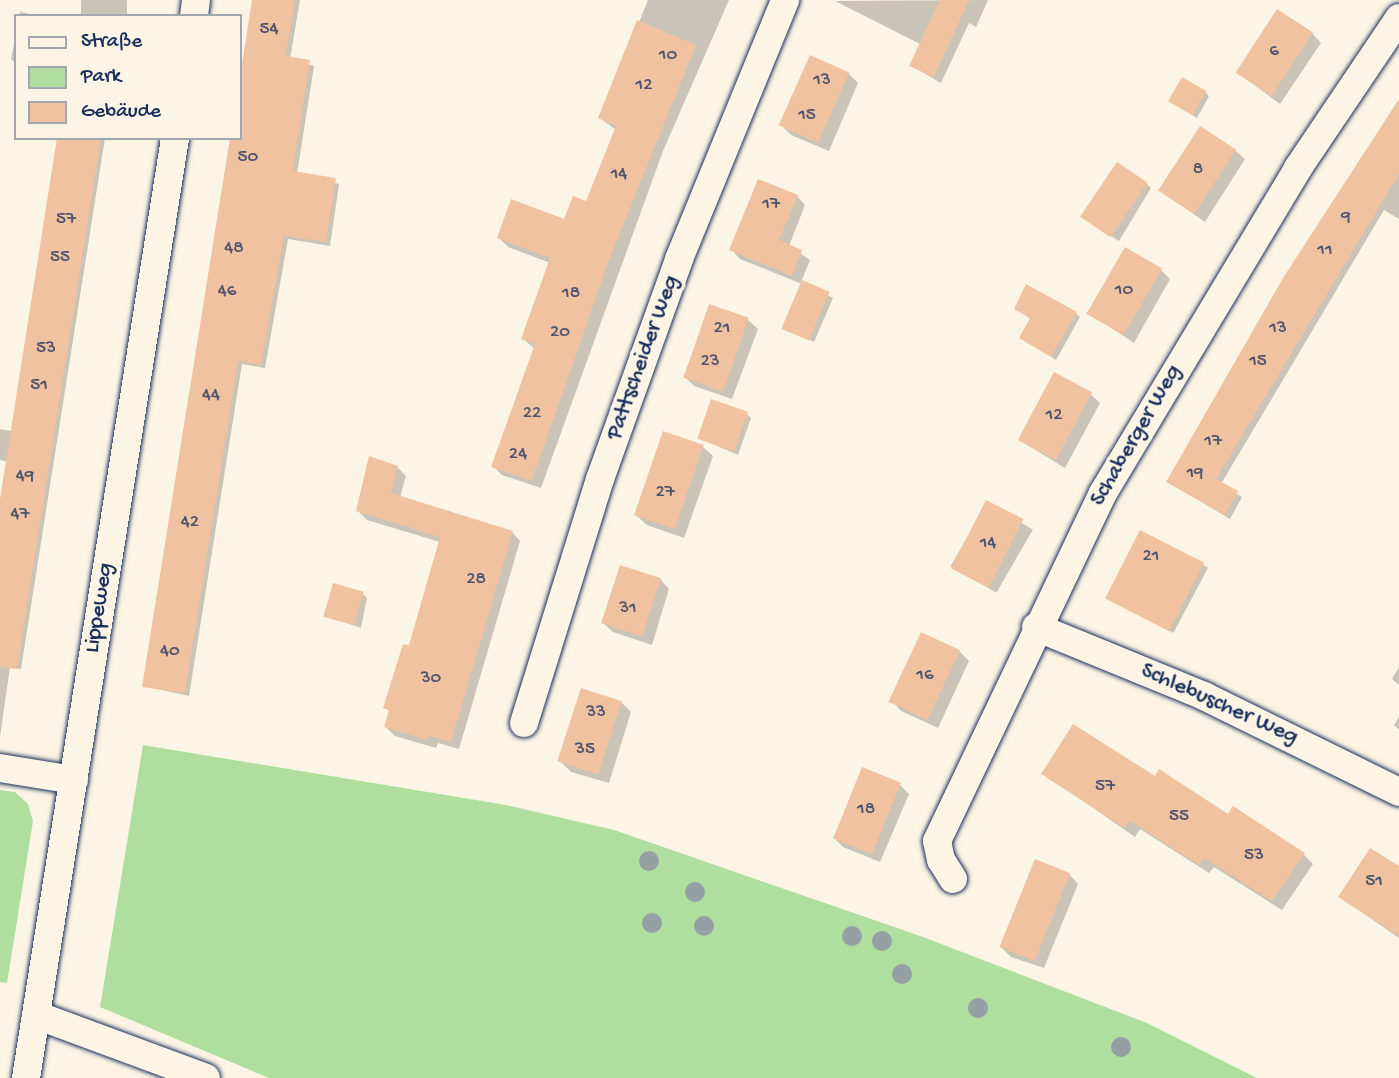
<!DOCTYPE html>
<html>
<head>
<meta charset="utf-8">
<style>
	body { margin:0 }
	#map { position:relative; width:1399px; height:1078px; overflow:hidden; background:#fcf5e5; font-family:"Gochi Hand",sans-serif }
	div>[style] { position:absolute }
	[style*='--x'] { left:calc(var(--x)*1px); top:calc(var(--y)*1px); width:calc(var(--w)*1px); rotate:calc(var(--a)*1deg) }
	.green>* { inset:0; background:#afde9e }
	.shadow>* { inset:0; background:#0003; transform-origin:0 0 }
	.building>* { inset:0; background:#f0c29f; transform-origin:0 0 }
	.roads { filter:drop-shadow(0 0 2px #1b2f5e) drop-shadow(0 0 2px #1b2f5e) }
	.street>* { height:28px; margin:-14px; padding:0 14px; transform-origin:14px; border-radius:14px; background:#fcf5e5 }
	.trees>* { width:20px; height:20px; margin:-10px; border-radius:50%; background:#95a0a4 }
	span { translate:-50% -50%; white-space:nowrap; text-align:center; line-height:1.15; -webkit-text-stroke:7px #fcf5e5; paint-order:stroke }
	.number-label { font-size:19px; color:#50546e }
	.number-label span { -webkit-text-stroke-width:0 }
	.street-label { font-size:23px; color:#1b2f5e }
	.legend { position:absolute; left:14px; top:14px; width:228px; height:126px; box-sizing:border-box; background:#fcf5e5; border:2px solid #a2a6af; margin:0; padding:9px 12px; list-style:none; font-size:21px; color:#1b2f5e }
	.legend li { display:flex; align-items:center; gap:14px; height:35px }
	.legend b { width:35px; border:2px solid #a2a6af }
</style>
</head>
<body>
<div id="map">
	<div class="green">
		<i style="clip-path:polygon(143px 745px,506px 805px,614px 830px,923px 937px,1147px 1023px,1257px 1078px,269px 1078px,100px 1007px)"></i>
		<i style="clip-path:polygon(0 790px,15px 792px,28px 804px,33px 821px,7px 983px,0 982px)"></i>
	</div>
	<div class="shadow">
		<i style="left:81px;top:0;width:46px;height:16px"></i>
		<i style="clip-path:polygon(254px 0,300px 0,290px 59px,314px 66px,297px 174px,339px 184px,330px 246px,288px 239px,265px 368px,242px 364px,189px 696px,144px 686px,240px 138px,240px 88px)"></i>
		<i style="clip-path:polygon(648px 0,729px 0,663px 151px,541px 488px,502px 475px,493px 466px,535px 349px,523px 339px,550px 263px,508px 247px,499px 238px,565px 221px,587px 204px,616px 130px,600px 118px)"></i>
		<i style="clip-path:polygon(988px 0,976px 27px,969px 23px,941px 83px,910px 65px,920px 44px,835px 1px)"></i>
		<i style="clip-path:polygon(20px 12px,40px 16px,19px 16px)"></i>
		<i style="clip-path:polygon(1312px 33px,1321px 43px,1280px 104px,1237px 72px)"></i>
		<i style="clip-path:polygon(16px 34px,16px 64px,11px 59px)"></i>
		<i style="clip-path:polygon(848px 73px,858px 83px,829px 151px,791px 135px,781px 125px)"></i>
		<i style="clip-path:polygon(1205px 92px,1209px 96px,1197px 118px,1170px 101px)"></i>
		<i style="clip-path:polygon(1399px 105px,1399px 219px,1384px 210px,1221px 484px,1242px 497px,1230px 519px,1168px 482px)"></i>
		<i style="clip-path:polygon(59px 138px,105px 138px,21px 669px,10px 667px,0 737px,0 510px,8px 462px,0 460px,0 429px,12px 431px)"></i>
		<i style="clip-path:polygon(1235px 150px,1245px 159px,1205px 222px,1161px 191px)"></i>
		<i style="clip-path:polygon(1147px 184px,1151px 188px,1119px 241px,1085px 219px)"></i>
		<i style="clip-path:polygon(797px 196px,805px 205px,789px 246px,810px 260px,801px 282px,833px 298px,814px 342px,785px 328px,802px 284px,740px 259px,732px 250px)"></i>
		<i style="clip-path:polygon(1161px 270px,1170px 279px,1134px 343px,1089px 313px)"></i>
		<i style="clip-path:polygon(710px 306px,748px 320px,758px 329px,732px 399px,694px 386px,684px 376px)"></i>
		<i style="clip-path:polygon(1016px 309px,1075px 313px,1080px 317px,1056px 360px,1021px 338px,1031px 319px)"></i>
		<i style="clip-path:polygon(1090px 394px,1100px 403px,1065px 468px,1019px 440px)"></i>
		<i style="clip-path:polygon(747px 414px,751px 418px,738px 455px,699px 438px)"></i>
		<i style="clip-path:polygon(664px 434px,703px 447px,713px 456px,684px 538px,647px 525px,637px 516px)"></i>
		<i style="clip-path:polygon(397px 467px,406px 476px,400px 497px,512px 532px,520px 541px,459px 749px,438px 743px,436px 748px,395px 736px,386px 727px,390px 712px,385px 707px,410px 647px,440px 542px,367px 520px,358px 511px)"></i>
		<i style="left:987px;top:503px;width:53px;height:73px;rotate:30deg"></i>
		<i style="left:1141px;top:532px;width:76px;height:74px;rotate:28deg"></i>
		<i style="clip-path:polygon(660px 579px,669px 589px,652px 645px,613px 632px,603px 623px)"></i>
		<i style="clip-path:polygon(363px 594px,367px 598px,361px 628px,327px 616px)"></i>
		<i style="clip-path:polygon(959px 651px,969px 661px,938px 728px,901px 711px,892px 701px)"></i>
		<i style="clip-path:polygon(1399px 667px,1399px 685px,1392px 679px)"></i>
		<i style="clip-path:polygon(621px 702px,631px 712px,609px 783px,571px 772px,561px 762px)"></i>
		<i style="clip-path:polygon(1399px 717px,1399px 730px,1394px 725px)"></i>
		<i style="clip-path:polygon(1043px 773px,1155px 779px,1303px 854px,1313px 864px,1282px 910px,1214px 867px,1209px 873px,1140px 829px,1135px 837px)"></i>
		<i style="clip-path:polygon(900px 785px,909px 794px,880px 862px,843px 847px,833px 837px)"></i>
		<i style="clip-path:polygon(1399px 868px,1399px 938px,1340px 897px)"></i>
		<i style="clip-path:polygon(1069px 874px,1078px 884px,1044px 968px,1011px 957px,1001px 947px)"></i>
	</div>
	<div class="building">
		<i style="clip-path:polygon(252px 0,295px 0,286px 56px,310px 60px,293px 171px,336px 178px,326px 242px,284px 236px,261px 365px,238px 361px,185px 693px,142px 687px,230px 138px,240px 138px,240px 77px)"></i>
		<i style="clip-path:polygon(940px 0,969px 0,934px 77px,909px 66px)"></i>
		<i style="left:1277px;top:9px;width:43px;height:76px;rotate:33deg"></i>
		<i style="clip-path:polygon(637px 20px,696px 45px,609px 260px,532px 481px,491px 467px,535px 344px,521px 339px,550px 258px,497px 238px,511px 199px,564px 219px,573px 196px,586px 201px,616px 126px,598px 118px)"></i>
		<i style="left:810px;top:55px;width:43px;height:77px;rotate:24deg"></i>
		<i style="left:1182px;top:77px;width:28px;height:28px;rotate:30deg"></i>
		<i style="clip-path:polygon(1399px 99px,1399px 174px,1216px 479px,1238px 491px,1225px 515px,1166px 482px,1283px 278px)"></i>
		<i style="left:1200px;top:126px;width:43px;height:77px;rotate:33deg"></i>
		<i style="clip-path:polygon(57px 138px,101px 138px,17px 669px,0 667px,0 499px)"></i>
		<i style="left:1117px;top:162px;width:37px;height:66px;rotate:34deg"></i>
		<i style="clip-path:polygon(758px 179px,798px 195px,779px 240px,802px 250px,792px 276px,729px 250px)"></i>
		<i style="left:1125px;top:247px;width:43px;height:77px;rotate:30deg"></i>
		<i style="left:802px;top:280px;width:30px;height:53px;rotate:23deg"></i>
		<i style="clip-path:polygon(1026px 284px,1077px 312px,1051px 357px,1019px 338px,1030px 318px,1014px 309px)"></i>
		<i style="left:709px;top:304px;width:42px;height:78px;rotate:19deg"></i>
		<i style="left:1054px;top:372px;width:43px;height:77px;rotate:28deg"></i>
		<i style="left:711px;top:399px;width:39px;height:42px;rotate:19deg"></i>
		<i style="left:663px;top:431px;width:43px;height:89px;rotate:19deg"></i>
		<i style="clip-path:polygon(369px 456px,398px 466px,391px 493px,513px 531px,451px 742px,429px 736px,427px 740px,384px 727px,389px 710px,383px 708px,403px 644px,409px 645px,440px 537px,356px 511px)"></i>
		<i style="left:986px;top:500px;width:42px;height:77px;rotate:27deg"></i>
		<i style="left:1140px;top:530px;width:72px;height:77px;rotate:27deg"></i>
		<i style="left:620px;top:565px;width:43px;height:61px;rotate:18deg"></i>
		<i style="left:333px;top:583px;width:32px;height:35px;rotate:16deg"></i>
		<i style="left:921px;top:632px;width:43px;height:77px;rotate:25deg"></i>
		<i style="left:581px;top:688px;width:43px;height:77px;rotate:18deg"></i>
		<i style="clip-path:polygon(1073px 724px,1155px 776px,1159px 769px,1228px 814px,1233px 806px,1305px 853px,1272px 901px,1204px 858px,1199px 865px,1130px 821px,1125px 828px,1041px 774px)"></i>
		<i style="left:862px;top:767px;width:42px;height:77px;rotate:22deg"></i>
		<i style="clip-path:polygon(1370px 848px,1399px 866px,1399px 936px,1338px 897px)"></i>
		<i style="left:1035px;top:859px;width:38px;height:95px;rotate:22deg"></i>
	</div>
	<div class="roads">
		<div class="street">
			<i style="--x:194;--y:16;--w:16;--a:-83"></i>
			<i style="--x:1036;--y:627;--w:182;--a:22.3"></i>
			<i style="--x:1204;--y:696;--w:217;--a:26.2"></i>
			<i style="--x:524;--y:723;--w:256;--a:-72.7"></i>
			<i style="--x:600;--y:479;--w:234;--a:-70.2"></i>
			<i style="--x:679;--y:259;--w:280;--a:-67.7"></i>
			<i style="--x:0;--y:768;--w:75;--a:9.2"></i>
			<i style="--x:953;--y:879;--w:22;--a:-122"></i>
			<i style="--x:941;--y:860;--w:19;--a:-102"></i>
			<i style="--x:937;--y:841;--w:386;--a:-64.5"></i>
			<i style="--x:1103;--y:493;--w:379;--a:-59"></i>
			<i style="--x:1298;--y:168;--w:181;--a:-56"></i>
			<i style="--x:36;--y:1015;--w:181;--a:20.3"></i>
			<i style="--x:26;--y:1078;--w:952;--a:-80.99"></i>
		</div>
	</div>
	<div class="trees">
		<i style="left:649px;top:861px"></i>
		<i style="left:695px;top:892px"></i>
		<i style="left:652px;top:923px"></i>
		<i style="left:704px;top:926px"></i>
		<i style="left:852px;top:936px"></i>
		<i style="left:882px;top:941px"></i>
		<i style="left:902px;top:974px"></i>
		<i style="left:978px;top:1008px"></i>
		<i style="left:1121px;top:1047px"></i>
	</div>
	<div class="number-label">
		<span style="left:269px;top:30px">54</span>
		<span style="left:1274px;top:52px">6</span>
		<span style="left:668px;top:56px">10</span>
		<span style="left:822px;top:81px">13</span>
		<span style="left:644px;top:86px">12</span>
		<span style="left:807px;top:116px">15</span>
		<span style="left:248px;top:158px">50</span>
		<span style="left:1198px;top:170px">8</span>
		<span style="left:619px;top:175px">14</span>
		<span style="left:771px;top:205px">17</span>
		<span style="left:1346px;top:218px">9</span>
		<span style="left:66px;top:220px">57</span>
		<span style="left:234px;top:249px">48</span>
		<span style="left:1325px;top:251px">11</span>
		<span style="left:60px;top:258px">55</span>
		<span style="left:1124px;top:291px">10</span>
		<span style="left:227px;top:292px">46</span>
		<span style="left:571px;top:294px">18</span>
		<span style="left:722px;top:329px">21</span>
		<span style="left:1278px;top:329px">13</span>
		<span style="left:560px;top:333px">20</span>
		<span style="left:46px;top:349px">53</span>
		<span style="left:710px;top:362px">23</span>
		<span style="left:1258px;top:362px">15</span>
		<span style="left:39px;top:386px">51</span>
		<span style="left:211px;top:396px">44</span>
		<span style="left:532px;top:414px">22</span>
		<span style="left:1054px;top:416px">12</span>
		<span style="left:1213px;top:442px">17</span>
		<span style="left:518px;top:455px">24</span>
		<span style="left:1195px;top:474px">19</span>
		<span style="left:25px;top:477px">49</span>
		<span style="left:665px;top:493px">27</span>
		<span style="left:20px;top:515px">47</span>
		<span style="left:190px;top:523px">42</span>
		<span style="left:988px;top:544px">14</span>
		<span style="left:1151px;top:557px">21</span>
		<span style="left:476px;top:580px">28</span>
		<span style="left:628px;top:609px">31</span>
		<span style="left:170px;top:652px">40</span>
		<span style="left:925px;top:676px">16</span>
		<span style="left:431px;top:679px">30</span>
		<span style="left:596px;top:713px">33</span>
		<span style="left:585px;top:750px">35</span>
		<span style="left:1105px;top:787px">57</span>
		<span style="left:866px;top:810px">18</span>
		<span style="left:1179px;top:817px">55</span>
		<span style="left:1254px;top:856px">53</span>
		<span style="left:1374px;top:882px">51</span>
	</div>
	<div class="street-label">
		<span style="left:644px;top:358px;rotate:-70deg">Pattscheider Weg</span>
		<span style="left:1137px;top:436px;rotate:-60deg">Schaberger Weg</span>
		<span style="left:100px;top:608px;rotate:-81deg">Lippeweg</span>
		<span style="left:1219px;top:705px;rotate:24deg">Schlebuscher Weg</span>
	</div>
	<ul class="legend">
	<li><b style="height:9px;background:#fcf5e5"></b>Straße</li>
	<li><b style="height:19px;background:#afde9e"></b>Park</li>
	<li><b style="height:19px;background:#f0c29f"></b>Gebäude</li>
	</ul>
</div>
</body>
</html>
